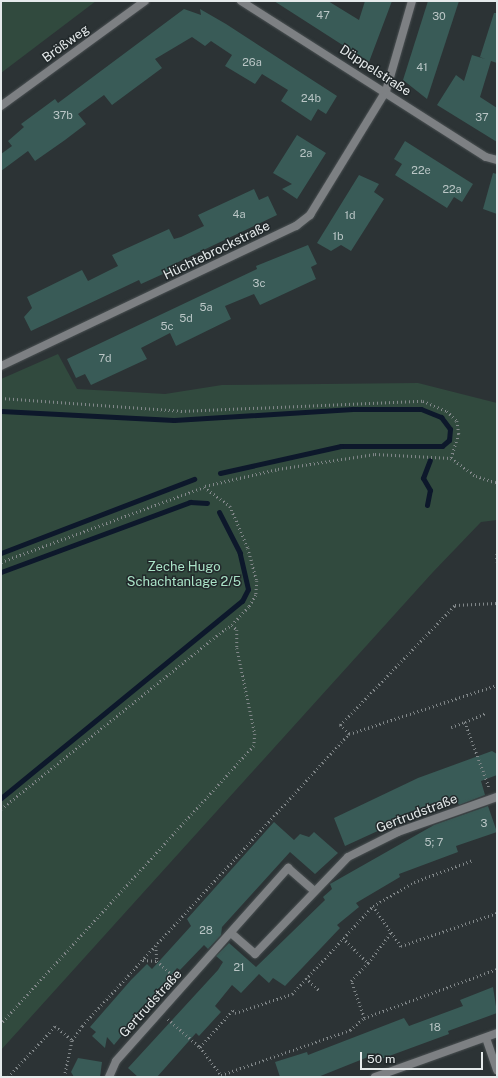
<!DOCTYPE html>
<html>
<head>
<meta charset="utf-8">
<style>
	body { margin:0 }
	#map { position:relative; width:498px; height:1078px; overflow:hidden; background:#2c3335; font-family:"Public Sans",sans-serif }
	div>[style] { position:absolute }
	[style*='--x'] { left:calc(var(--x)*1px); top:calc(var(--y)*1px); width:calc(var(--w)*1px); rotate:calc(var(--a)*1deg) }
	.green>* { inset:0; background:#314a3e }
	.stream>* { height:5px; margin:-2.5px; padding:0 2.5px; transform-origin:2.5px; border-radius:2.5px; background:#0d182b }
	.building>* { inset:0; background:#395b57 }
	.path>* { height:2.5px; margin-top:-1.25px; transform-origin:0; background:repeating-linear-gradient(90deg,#818789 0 1px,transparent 0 4px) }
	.roads { filter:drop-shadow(0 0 1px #4a5052) drop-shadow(0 0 1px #4a5052) }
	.street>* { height:8px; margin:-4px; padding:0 4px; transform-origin:4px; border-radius:4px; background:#7d8083 }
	span { translate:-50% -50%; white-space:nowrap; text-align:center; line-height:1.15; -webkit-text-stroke:3px #22292b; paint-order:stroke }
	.number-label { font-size:11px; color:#bac6c6 }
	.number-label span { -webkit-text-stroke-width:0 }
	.street-label { font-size:13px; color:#e5eaeb }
	.park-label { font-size:13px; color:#aae3c7 }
	.frame { position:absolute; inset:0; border:2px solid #e5eaeb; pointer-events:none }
	.scale { position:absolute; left:360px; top:1052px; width:123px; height:18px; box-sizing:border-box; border:2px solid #e5eaeb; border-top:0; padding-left:5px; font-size:12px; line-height:14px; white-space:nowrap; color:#e5eaeb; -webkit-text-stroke:3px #22292b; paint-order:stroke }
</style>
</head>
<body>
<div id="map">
	<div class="green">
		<i style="clip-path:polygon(1px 1px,96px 1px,1px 73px)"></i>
		<i style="clip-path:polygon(58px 354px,77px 389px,165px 394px,222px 385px,418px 383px,497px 403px,497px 520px,481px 522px,433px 572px,1px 1050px,1px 379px)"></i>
	</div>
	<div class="stream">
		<i style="--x:1;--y:411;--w:173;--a:3"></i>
		<i style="--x:174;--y:420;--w:179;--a:-3.5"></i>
		<i style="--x:353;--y:409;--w:68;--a:0"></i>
		<i style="--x:421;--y:409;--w:22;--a:22"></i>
		<i style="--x:441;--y:417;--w:15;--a:53"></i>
		<i style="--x:450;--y:429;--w:11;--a:95"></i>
		<i style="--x:449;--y:440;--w:9;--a:139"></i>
		<i style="--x:442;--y:446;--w:101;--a:180"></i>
		<i style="--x:341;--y:446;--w:124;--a:167.4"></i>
		<i style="--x:427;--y:505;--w:15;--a:-79"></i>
		<i style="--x:430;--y:490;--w:14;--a:-120"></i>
		<i style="--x:423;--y:478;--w:19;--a:-69"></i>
		<i style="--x:1;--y:553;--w:207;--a:-21"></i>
		<i style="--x:1;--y:572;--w:202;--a:-20.3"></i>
		<i style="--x:190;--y:502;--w:17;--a:3"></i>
		<i style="--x:1;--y:798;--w:311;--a:-39.3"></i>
		<i style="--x:242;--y:601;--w:13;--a:-63"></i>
		<i style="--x:248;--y:589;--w:37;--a:-103"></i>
		<i style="--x:240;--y:553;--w:46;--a:-117.1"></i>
	</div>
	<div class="building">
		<i style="clip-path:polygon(274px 1px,328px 1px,359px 20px,365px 1px,392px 1px,369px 62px)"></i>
		<i style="clip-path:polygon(428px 1px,459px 1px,427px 99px,403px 80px)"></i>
		<i style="clip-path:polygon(184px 9px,201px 15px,200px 9px,226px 24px,337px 96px,326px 114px,318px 109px,311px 121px,281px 101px,288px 90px,262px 74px,255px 84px,225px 66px,232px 55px,211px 41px,205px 46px,192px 37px,155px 59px,162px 68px,112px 105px,104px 95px,78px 114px,86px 124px,65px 140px,35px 161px,28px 151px,1px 171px,1px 154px,12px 146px,8px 141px,24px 127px,21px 124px,55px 99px,58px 103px)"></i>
		<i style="clip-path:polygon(494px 13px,497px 13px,497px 63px,491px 61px,480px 97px,497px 108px,497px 142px,437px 105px,456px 75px,464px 81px,472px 55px,485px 59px,480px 57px)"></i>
		<i style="clip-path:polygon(297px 135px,326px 153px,297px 199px,282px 189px,292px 184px,273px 173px)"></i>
		<i style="clip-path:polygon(405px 141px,473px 184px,462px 202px,454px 197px,447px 208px,395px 175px,402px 164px,394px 159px)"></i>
		<i style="clip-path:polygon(493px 173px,497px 174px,497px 214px,483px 209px)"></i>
		<i style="clip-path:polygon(359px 175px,379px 184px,374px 192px,384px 199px,351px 251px,341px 245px,331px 251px,317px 243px)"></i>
		<i style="clip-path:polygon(254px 189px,259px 200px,268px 196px,277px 215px,172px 265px,174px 269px,141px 284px,139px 280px,31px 331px,24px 317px,32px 308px,27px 297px,82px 270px,88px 281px,118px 266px,112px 255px,169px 229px,174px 239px,181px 237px,204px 226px,198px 215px)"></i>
		<i style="clip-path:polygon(308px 245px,317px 264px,311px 267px,316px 279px,260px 305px,254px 294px,225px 306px,231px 319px,176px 346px,170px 333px,141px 348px,147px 359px,91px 385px,85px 374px,76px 378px,67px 359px,257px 269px,256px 266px)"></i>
		<i style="clip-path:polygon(492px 751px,497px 754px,497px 775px,481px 781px,485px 795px,459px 805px,454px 796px,345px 846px,334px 818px,418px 778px)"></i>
		<i style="clip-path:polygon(488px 806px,497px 832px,456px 846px,458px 852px,399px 874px,400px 877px,356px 903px,359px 907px,337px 925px,340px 928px,285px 986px,273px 978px,269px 983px,259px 974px,241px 993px,232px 985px,215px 1006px,221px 1012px,199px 1036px,196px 1033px,157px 1077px,138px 1077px,128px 1068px,218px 970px,223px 962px,216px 956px,229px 943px,256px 967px,325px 900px,323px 897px,332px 889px,330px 884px,434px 825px)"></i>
		<i style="clip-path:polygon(274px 822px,294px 840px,300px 834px,309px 837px,314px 832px,338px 853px,315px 874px,290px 852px,222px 927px,221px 935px,208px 949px,204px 945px,180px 970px,177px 968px,114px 1045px,107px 1037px,105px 1048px,92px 1036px,96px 1032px,90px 1027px,131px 980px,147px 964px,152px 969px,191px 926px,187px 919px)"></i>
		<i style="clip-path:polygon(493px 987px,497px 1013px,448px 1031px,449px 1034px,381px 1059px,378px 1053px,318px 1077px,280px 1077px,275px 1062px,307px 1052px,308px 1055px,404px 1018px,409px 1026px,463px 1006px,460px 1000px)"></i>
		<i style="clip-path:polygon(78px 1058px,102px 1062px,100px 1077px,74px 1077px,71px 1072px)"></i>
	</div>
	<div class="path">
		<i style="--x:1;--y:398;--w:180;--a:4.1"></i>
		<i style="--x:181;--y:411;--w:242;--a:-2.4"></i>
		<i style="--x:423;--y:401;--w:26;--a:23"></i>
		<i style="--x:447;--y:411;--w:14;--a:45"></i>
		<i style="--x:457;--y:421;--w:13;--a:81"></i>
		<i style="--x:459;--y:434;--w:25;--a:108"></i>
		<i style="--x:205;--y:486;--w:75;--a:-13.1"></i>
		<i style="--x:278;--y:469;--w:98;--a:-8.8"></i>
		<i style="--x:375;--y:454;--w:76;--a:3"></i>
		<i style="--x:451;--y:458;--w:31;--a:36"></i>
		<i style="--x:476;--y:476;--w:22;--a:18"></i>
		<i style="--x:497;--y:554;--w:8;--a:90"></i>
		<i style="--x:1;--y:562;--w:216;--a:-20.3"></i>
		<i style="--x:204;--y:487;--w:32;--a:36"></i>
		<i style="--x:230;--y:506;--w:46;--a:66.8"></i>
		<i style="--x:248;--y:548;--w:34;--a:75"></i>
		<i style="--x:257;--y:581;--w:14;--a:94"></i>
		<i style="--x:256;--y:595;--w:14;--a:120"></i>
		<i style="--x:249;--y:607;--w:25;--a:133"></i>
		<i style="--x:465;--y:722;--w:23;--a:-23"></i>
		<i style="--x:451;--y:727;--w:15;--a:-20"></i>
		<i style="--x:465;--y:722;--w:69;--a:69.7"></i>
		<i style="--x:349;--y:734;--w:156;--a:-18.3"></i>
		<i style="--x:1;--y:809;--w:287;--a:-38.8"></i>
		<i style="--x:225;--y:629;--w:8;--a:-30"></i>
		<i style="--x:232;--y:625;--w:7;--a:45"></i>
		<i style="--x:237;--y:630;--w:18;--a:90"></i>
		<i style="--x:237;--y:648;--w:88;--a:78.2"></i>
		<i style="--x:255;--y:734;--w:12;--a:95"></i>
		<i style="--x:254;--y:746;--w:376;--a:132.3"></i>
		<i style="--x:373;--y:906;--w:49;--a:55"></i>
		<i style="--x:401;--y:946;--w:102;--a:-19"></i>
		<i style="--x:343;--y:938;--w:35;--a:45"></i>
		<i style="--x:368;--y:963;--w:39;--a:-53"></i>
		<i style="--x:156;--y:946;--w:15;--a:86"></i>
		<i style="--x:157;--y:961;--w:24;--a:42"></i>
		<i style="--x:143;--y:960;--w:14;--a:4"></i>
		<i style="--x:306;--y:978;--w:19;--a:43"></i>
		<i style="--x:364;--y:1018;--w:39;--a:-109"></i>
		<i style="--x:351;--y:981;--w:25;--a:-47"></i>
		<i style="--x:168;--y:1019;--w:43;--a:41.2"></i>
		<i style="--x:200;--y:1047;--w:35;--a:53"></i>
		<i style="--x:221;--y:1075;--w:137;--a:-19.2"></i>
		<i style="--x:350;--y:1030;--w:18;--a:-41"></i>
		<i style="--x:364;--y:1018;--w:142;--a:-20.2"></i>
		<i style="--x:200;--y:1047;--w:50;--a:-48.3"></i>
		<i style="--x:233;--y:1010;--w:4;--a:56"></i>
		<i style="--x:235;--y:1013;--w:60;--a:-18.4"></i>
		<i style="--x:292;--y:994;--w:120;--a:-47.4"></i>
		<i style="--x:373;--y:906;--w:48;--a:-30.3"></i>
		<i style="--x:414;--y:882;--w:63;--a:-20.4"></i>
		<i style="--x:8;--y:1077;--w:69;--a:-47.3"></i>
		<i style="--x:55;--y:1026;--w:22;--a:39"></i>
		<i style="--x:64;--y:1077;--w:38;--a:-78"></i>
		<i style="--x:72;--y:1040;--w:17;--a:-54"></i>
		<i style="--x:82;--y:1026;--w:396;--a:-47.6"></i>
		<i style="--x:349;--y:734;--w:13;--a:-135"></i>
		<i style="--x:340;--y:725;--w:166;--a:-46.2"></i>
		<i style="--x:455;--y:605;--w:42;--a:-2.7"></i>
	</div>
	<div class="roads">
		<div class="street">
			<i style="--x:241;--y:1;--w:290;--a:32.5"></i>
			<i style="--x:486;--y:157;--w:11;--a:15"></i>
			<i style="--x:1;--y:106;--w:178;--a:-36.1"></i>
			<i style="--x:1;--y:366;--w:327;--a:-25.4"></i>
			<i style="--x:296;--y:226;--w:18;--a:-38"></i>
			<i style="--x:310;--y:215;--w:145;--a:-58.5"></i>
			<i style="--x:386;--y:91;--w:94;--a:-73.9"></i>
			<i style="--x:231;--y:933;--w:32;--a:41"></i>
			<i style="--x:255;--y:954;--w:134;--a:-46.2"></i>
			<i style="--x:348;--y:857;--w:56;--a:-26.6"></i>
			<i style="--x:398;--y:832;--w:105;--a:-19.5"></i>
			<i style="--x:486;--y:1038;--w:34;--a:71"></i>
			<i style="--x:109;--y:1077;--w:17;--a:-66"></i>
			<i style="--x:116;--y:1061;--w:259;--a:-48.3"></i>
			<i style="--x:288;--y:868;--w:33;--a:41"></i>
			<i style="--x:375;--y:1077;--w:130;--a:-19.8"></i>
		</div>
	</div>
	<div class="number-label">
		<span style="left:323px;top:15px">47</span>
		<span style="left:439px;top:16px">30</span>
		<span style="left:252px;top:62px">26a</span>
		<span style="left:422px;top:67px">41</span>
		<span style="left:311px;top:98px">24b</span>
		<span style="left:63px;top:115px">37b</span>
		<span style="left:482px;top:117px">37</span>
		<span style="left:306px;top:153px">2a</span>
		<span style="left:421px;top:170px">22e</span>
		<span style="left:452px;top:189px">22a</span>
		<span style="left:239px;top:214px">4a</span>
		<span style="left:350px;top:215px">1d</span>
		<span style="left:338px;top:236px">1b</span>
		<span style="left:259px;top:283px">3c</span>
		<span style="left:206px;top:307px">5a</span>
		<span style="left:186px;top:318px">5d</span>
		<span style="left:167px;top:326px">5c</span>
		<span style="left:105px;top:358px">7d</span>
		<span style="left:484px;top:823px">3</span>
		<span style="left:434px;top:842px">5; 7</span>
		<span style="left:206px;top:930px">28</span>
		<span style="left:239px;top:967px">21</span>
		<span style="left:435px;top:1027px">18</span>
	</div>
	<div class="street-label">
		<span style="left:66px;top:44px;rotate:-36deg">Brößweg</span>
		<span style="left:375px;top:71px;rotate:33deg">Düppelstraße</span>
		<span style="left:217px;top:251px;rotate:-26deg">Hüchtebrockstraße</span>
		<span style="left:417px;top:814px;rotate:-21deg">Gertrudstraße</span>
		<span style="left:151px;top:1004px;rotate:-48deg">Gertrudstraße</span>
	</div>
	<div class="park-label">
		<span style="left:184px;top:575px">Zeche Hugo<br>Schachtanlage 2/5</span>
	</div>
	<div class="frame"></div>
	<div class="scale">50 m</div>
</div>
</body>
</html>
